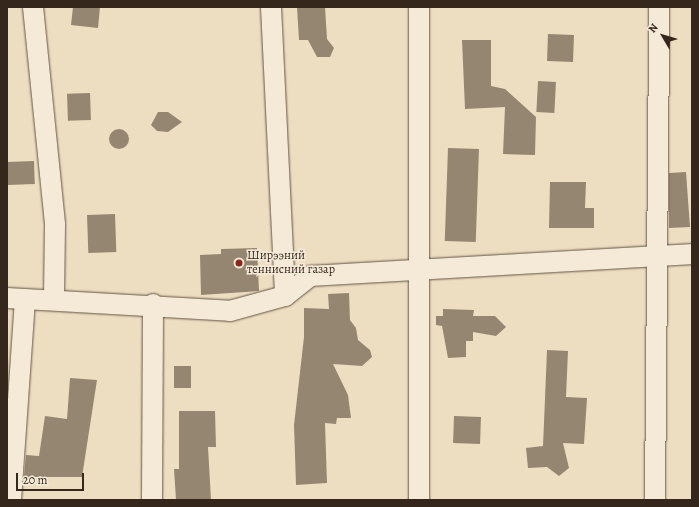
<!DOCTYPE html>
<html>
<head>
<meta charset="utf-8">
<style>
	body { margin:0 }
	#map { position:relative; width:699px; height:507px; overflow:hidden; background:#eedec1; font-family:Alegreya,serif }
	div>[style] { position:absolute }
	[style*='--x'] { left:calc(var(--x)*1px); top:calc(var(--y)*1px); width:calc(var(--w)*1px); rotate:calc(var(--a)*1deg) }
	.building>* { inset:0; background:#958672; transform-origin:0 0 }
	.round { border-radius:50% }
	.roads { filter:drop-shadow(0 0 1px #635545) drop-shadow(0 0 1px #635545) }
	.minor>* { height:20px; margin:-10px; padding:0 10px; transform-origin:10px; border-radius:10px; background:#f4ead7 }
	.dots>* { width:11px; height:11px; translate:-50% -50%; box-sizing:border-box; border:2px solid #f4ead7; border-radius:50% }
	span { translate:-50% -50%; white-space:nowrap; text-align:center; line-height:1.15; -webkit-text-stroke:3px #f4ead7; paint-order:stroke }
	.poi-label { font-size:12px; color:#35271c }
	.left { translate:0 -50%; text-align:left }
	.frame { position:absolute; inset:0; border:8px solid #35271c; pointer-events:none }
	.north { position:absolute; left:643px; top:16px; width:40px; height:40px; -webkit-text-stroke:3px #f4ead7; paint-order:stroke; rotate:308deg; font-size:11px; font-weight:700; line-height:16px; text-align:center; color:#35271c }
	.north::after { content:''; display:block; margin:auto; width:14px; height:18px; background:#35271c; clip-path:polygon(50% 0,100% 100%,50% 72%,0 100%) }
	.scale { position:absolute; left:16px; top:473px; width:68px; height:18px; box-sizing:border-box; border:2px solid #35271c; border-top:0; padding-left:5px; font-size:12px; line-height:14px; white-space:nowrap; color:#35271c; -webkit-text-stroke:3px #f4ead7; paint-order:stroke }
</style>
</head>
<body>
<div id="map">
	<div class="building">
		<i style="clip-path:polygon(73px 7px,100px 7px,98px 28px,71px 25px)"></i>
		<i style="clip-path:polygon(297px 7px,325px 7px,327px 39px,334px 48px,330px 57px,317px 57px,308px 40px,299px 40px)"></i>
		<i style="left:548px;top:34px;width:26px;height:27px;rotate:2deg"></i>
		<i style="clip-path:polygon(462px 40px,491px 40px,491px 86px,505px 89px,536px 117px,535px 155px,503px 154px,505px 107px,465px 109px)"></i>
		<i style="left:538px;top:81px;width:18px;height:31px;rotate:3deg"></i>
		<i style="left:90px;top:93px;width:27px;height:23px;rotate:88deg"></i>
		<i style="clip-path:polygon(158px 112px,168px 112px,182px 122px,168px 132px,157px 131px,151px 125px)"></i>
		<i class="round" style="left:109px;top:129px;width:20px;height:20px"></i>
		<i style="left:448px;top:148px;width:31px;height:93px;rotate:2deg"></i>
		<i style="left:34px;top:161px;width:23px;height:27px;rotate:88deg"></i>
		<i style="clip-path:polygon(686px 172px,690px 227px,669px 228px,669px 173px)"></i>
		<i style="clip-path:polygon(550px 182px,586px 182px,585px 208px,594px 208px,594px 228px,549px 228px)"></i>
		<i style="left:115px;top:214px;width:38px;height:28px;rotate:88deg"></i>
		<i style="clip-path:polygon(257px 248px,259px 291px,201px 295px,200px 255px,221px 254px,221px 249px)"></i>
		<i style="clip-path:polygon(349px 293px,350px 320px,356px 328px,358px 340px,370px 350px,372px 357px,362px 366px,333px 364px,348px 395px,351px 418px,337px 418px,336px 424px,325px 423px,327px 483px,296px 485px,294px 425px,304px 337px,304px 308px,329px 309px,328px 294px)"></i>
		<i style="clip-path:polygon(443px 309px,474px 310px,473px 316px,495px 316px,506px 327px,496px 336px,473px 332px,473px 341px,466px 341px,466px 357px,448px 358px,442px 326px,436px 325px,436px 316px,443px 316px)"></i>
		<i style="clip-path:polygon(547px 350px,568px 351px,566px 397px,587px 398px,584px 444px,563px 443px,569px 468px,559px 476px,547px 467px,528px 468px,526px 448px,543px 446px)"></i>
		<i style="left:174px;top:366px;width:17px;height:22px"></i>
		<i style="clip-path:polygon(70px 378px,97px 380px,82px 477px,24px 477px,26px 455px,39px 456px,45px 416px,67px 419px)"></i>
		<i style="clip-path:polygon(179px 411px,215px 411px,216px 447px,208px 447px,211px 500px,176px 500px,174px 469px,179px 469px)"></i>
		<i style="left:454px;top:416px;width:27px;height:27px;rotate:2deg"></i>
	</div>
	<div class="roads">
		<div class="minor">
			<i style="--x:33;--y:7;--w:219;--a:84.2"></i>
			<i style="--x:55;--y:225;--w:74;--a:90.8"></i>
			<i style="--x:271;--y:7;--w:289;--a:87.2"></i>
			<i style="--x:419;--y:7;--w:493;--a:90"></i>
			<i style="--x:7;--y:298;--w:223;--a:3.3"></i>
			<i style="--x:230;--y:311;--w:57;--a:-15.3"></i>
			<i style="--x:285;--y:296;--w:33;--a:-38"></i>
			<i style="--x:311;--y:276;--w:382;--a:-3.3"></i>
			<i style="--x:11;--y:500;--w:200;--a:-86"></i>
			<i style="--x:152;--y:500;--w:196;--a:-89.7"></i>
			<i style="--x:655;--y:500;--w:493;--a:-89.5"></i>
		</div>
	</div>
	<div class="dots">
		<i style="left:239px;top:263px;background:#8f2418"></i>
	</div>
	<div class="poi-label">
		<span class="left" style="left:247px;top:263px">Ширээний<br>теннисний газар</span>
	</div>
	<div class="frame"></div>
	<div class="north">N</div>
	<div class="scale">20 m</div>
</div>
</body>
</html>
